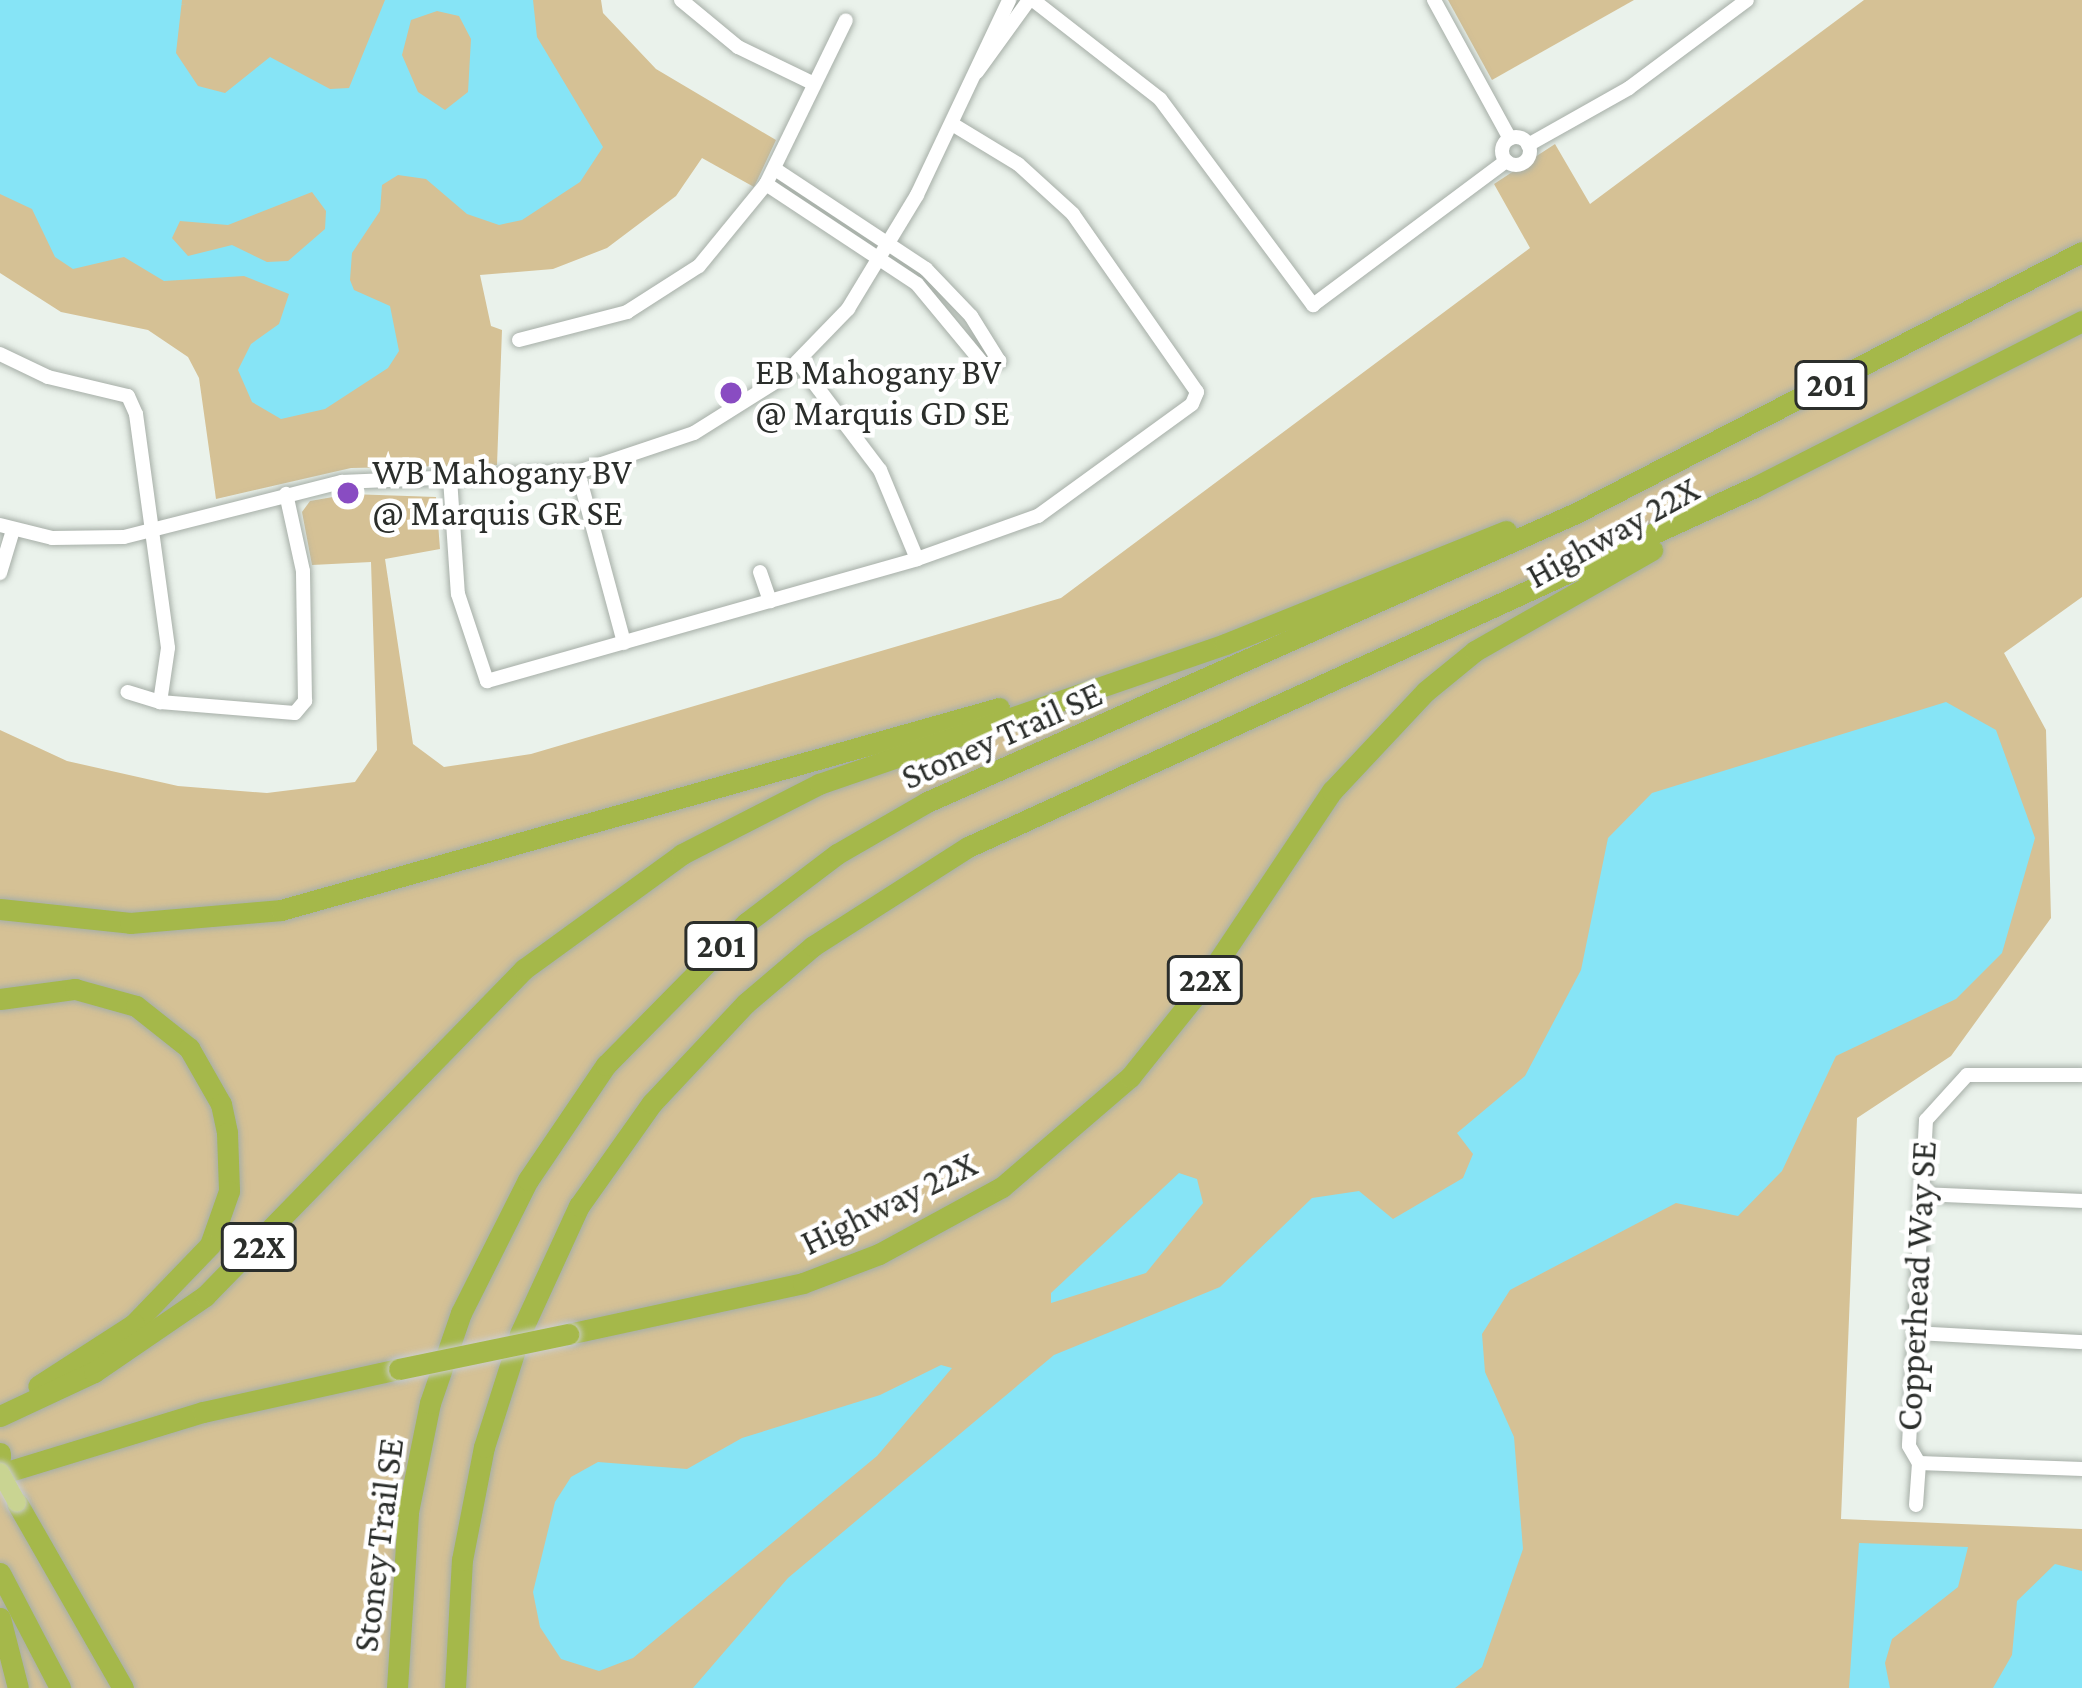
<!DOCTYPE html>
<html>
<head>
<meta charset="utf-8">
<style>
	body { margin:0 }
	#map { position:relative; width:2082px; height:1688px; overflow:hidden; background:#eaf2eb; font-family:"Crimson Pro",serif }
	div>[style] { position:absolute }
	[style*='--x'] { left:calc(var(--x)*1px); top:calc(var(--y)*1px); width:calc(var(--w)*1px); rotate:calc(var(--a)*1deg) }
	.green>* { inset:0; background:#d5c195 }
	.water>* { inset:0; background:#86e4f6 }
	.roads { filter:drop-shadow(0 0 3px #a6aea7) drop-shadow(0 0 3px #a6aea7) }
	.minor>* { height:14px; margin:-7px; padding:0 7px; transform-origin:7px; border-radius:7px; background:#fff }
	.minor>.ring { margin:-7px; padding:0; box-sizing:content-box; background:none; border:14px solid #fff; border-radius:50% }
	.highway>* { height:21px; margin:-10.5px; padding:0 10.5px; transform-origin:10.5px; border-radius:10.5px; background:#a5b84a }
	.bridges { filter:drop-shadow(0 0 3px #cccdcc) drop-shadow(0 0 3px #cccdcc) }
	.major-bridge>* { height:18px; margin:-9px; padding:0 9px; transform-origin:9px; border-radius:9px; background:#c9d492 }
	.highway-bridge>* { height:21px; margin:-10.5px; padding:0 10.5px; transform-origin:10.5px; border-radius:10.5px; background:#a5b84a }
	.dots>* { width:33px; height:33px; translate:-50% -50%; box-sizing:border-box; border:6px solid #fff; border-radius:50% }
	span { translate:-50% -50%; white-space:nowrap; text-align:center; line-height:1.15; -webkit-text-stroke:9px #fff; paint-order:stroke }
	.shield-label span { padding:3px 9px; background:#fff; border:3px solid; border-radius:9px; -webkit-text-stroke-width:0 }
	.shield-label { font-size:33px; color:#2b2e2b; font-weight:700 }
	.poi-label { font-size:36px; color:#2b2e2b }
	.left { translate:0 -50%; text-align:left }
	.street-label { font-size:36px; color:#2b2e2b }
</style>
</head>
<body>
<div id="map">
	<div class="green">
		<i style="clip-path:polygon(0 0,601px 0,603px 13px,656px 69px,776px 140px,754px 187px,702px 158px,676px 196px,607px 248px,553px 269px,480px 275px,491px 326px,502px 330px,497px 465px,351px 468px,216px 499px,199px 378px,188px 357px,148px 330px,61px 312px,0 273px)"></i>
		<i style="clip-path:polygon(1448px 0,1634px 0,1492px 80px)"></i>
		<i style="clip-path:polygon(1864px 0,2082px 0,2082px 597px,2004px 653px,2046px 730px,2051px 918px,1951px 1056px,1857px 1118px,1841px 1519px,2082px 1529px,2082px 1688px,0 1688px,0 730px,67px 761px,178px 786px,267px 793px,355px 782px,377px 750px,371px 562px,312px 565px,302px 512px,310px 501px,350px 494px,436px 497px,440px 549px,385px 559px,413px 744px,444px 767px,531px 754px,1061px 598px,1530px 248px,1494px 184px,1555px 144px,1590px 204px)"></i>
	</div>
	<div class="water">
		<i style="clip-path:polygon(evenodd,0 0,182px 0,176px 53px,198px 86px,225px 93px,270px 57px,330px 89px,349px 88px,385px 0,533px 0,537px 37px,603px 147px,580px 182px,522px 220px,499px 225px,467px 214px,426px 179px,398px 175px,382px 185px,380px 211px,352px 253px,350px 280px,354px 290px,390px 306px,399px 351px,388px 368px,325px 409px,281px 419px,252px 402px,238px 370px,251px 344px,279px 324px,289px 294px,244px 276px,164px 281px,124px 257px,73px 269px,55px 257px,32px 209px,0 194px,0 0,437px 11px,459px 16px,471px 39px,468px 92px,445px 110px,418px 92px,402px 55px,411px 20px,437px 11px,0 0,312px 192px,326px 211px,325px 229px,288px 261px,267px 262px,232px 245px,188px 256px,172px 238px,180px 221px,228px 225px,312px 192px)"></i>
		<i style="clip-path:polygon(1946px 702px,1996px 730px,2035px 838px,2002px 953px,1956px 999px,1836px 1056px,1782px 1171px,1738px 1216px,1676px 1203px,1510px 1290px,1482px 1334px,1485px 1372px,1514px 1437px,1523px 1549px,1482px 1667px,1455px 1688px,693px 1688px,788px 1578px,1054px 1355px,1220px 1287px,1312px 1198px,1359px 1191px,1393px 1219px,1463px 1178px,1473px 1154px,1457px 1133px,1525px 1076px,1581px 970px,1608px 838px,1652px 793px)"></i>
		<i style="clip-path:polygon(1179px 1173px,1197px 1179px,1203px 1203px,1146px 1273px,1051px 1303px,1051px 1293px)"></i>
		<i style="clip-path:polygon(941px 1365px,952px 1368px,877px 1456px,633px 1658px,599px 1671px,561px 1659px,540px 1627px,533px 1592px,555px 1502px,571px 1477px,598px 1462px,687px 1469px,742px 1438px,880px 1395px)"></i>
		<i style="clip-path:polygon(1859px 1543px,1968px 1547px,1958px 1587px,1892px 1639px,1885px 1663px,1890px 1688px,1849px 1688px)"></i>
		<i style="clip-path:polygon(2055px 1564px,2082px 1571px,2082px 1688px,1993px 1688px,2012px 1655px,2017px 1601px)"></i>
	</div>
	<div class="roads">
		<div class="minor">
			<i style="--x:681;--y:0;--w:74;--a:39.5"></i>
			<i style="--x:738;--y:47;--w:82;--a:25.9"></i>
			<i style="--x:1033;--y:0;--w:161;--a:37.9"></i>
			<i style="--x:1160;--y:99;--w:257;--a:53.4"></i>
			<i style="--x:1313;--y:305;--w:241;--a:-36.7"></i>
			<i style="--x:1434;--y:0;--w:158;--a:61.3"></i>
			<i style="--x:977;--y:72;--w:89;--a:-54.2"></i>
			<i class="ring" style="left:1502px;top:137px;width:14px;height:14px"></i>
			<i style="--x:1528;--y:145;--w:116;--a:-29.4"></i>
			<i style="--x:1629;--y:88;--w:147;--a:-36.7"></i>
			<i style="--x:766;--y:184;--w:181;--a:33.5"></i>
			<i style="--x:917;--y:284;--w:105;--a:50.4"></i>
			<i style="--x:984;--y:365;--w:16;--a:-15"></i>
			<i style="--x:999;--y:361;--w:53;--a:-121.9"></i>
			<i style="--x:971;--y:316;--w:65;--a:-133.8"></i>
			<i style="--x:926;--y:269;--w:181;--a:-146.5"></i>
			<i style="--x:519;--y:340;--w:112;--a:-14.5"></i>
			<i style="--x:627;--y:312;--w:85;--a:-32.6"></i>
			<i style="--x:699;--y:266;--w:106;--a:-50.7"></i>
			<i style="--x:766;--y:184;--w:182;--a:-64"></i>
			<i style="--x:0;--y:354;--w:53;--a:25.6"></i>
			<i style="--x:48;--y:377;--w:82;--a:13.4"></i>
			<i style="--x:128;--y:396;--w:20;--a:66"></i>
			<i style="--x:136;--y:414;--w:236;--a:82.2"></i>
			<i style="--x:168;--y:648;--w:55;--a:98.4"></i>
			<i style="--x:160;--y:702;--w:34;--a:-163"></i>
			<i style="--x:799;--y:363;--w:134;--a:52.9"></i>
			<i style="--x:880;--y:470;--w:96;--a:67.4"></i>
			<i style="--x:578;--y:472;--w:177;--a:74.9"></i>
			<i style="--x:450;--y:478;--w:116;--a:86.1"></i>
			<i style="--x:458;--y:594;--w:92;--a:71.6"></i>
			<i style="--x:487;--y:681;--w:447;--a:-15.8"></i>
			<i style="--x:917;--y:559;--w:128;--a:-19.6"></i>
			<i style="--x:1038;--y:516;--w:190;--a:-36"></i>
			<i style="--x:1192;--y:404;--w:13;--a:-67"></i>
			<i style="--x:1197;--y:392;--w:217;--a:-124.9"></i>
			<i style="--x:1073;--y:214;--w:74;--a:-137.7"></i>
			<i style="--x:1018;--y:164;--w:77;--a:-148.8"></i>
			<i style="--x:0;--y:525;--w:54;--a:14"></i>
			<i style="--x:52;--y:538;--w:72;--a:-0.8"></i>
			<i style="--x:124;--y:537;--w:225;--a:-14.2"></i>
			<i style="--x:342;--y:482;--w:236;--a:-2.4"></i>
			<i style="--x:578;--y:472;--w:122;--a:-18.6"></i>
			<i style="--x:694;--y:433;--w:102;--a:-32.1"></i>
			<i style="--x:780;--y:379;--w:98;--a:-45.8"></i>
			<i style="--x:848;--y:309;--w:133;--a:-58.8"></i>
			<i style="--x:917;--y:195;--w:216;--a:-64.7"></i>
			<i style="--x:760;--y:572;--w:31;--a:71"></i>
			<i style="--x:0;--y:573;--w:45;--a:-73.2"></i>
			<i style="--x:160;--y:702;--w:135;--a:4.7"></i>
			<i style="--x:295;--y:713;--w:16;--a:-50"></i>
			<i style="--x:305;--y:701;--w:130;--a:-90.9"></i>
			<i style="--x:303;--y:571;--w:79;--a:-102.4"></i>
			<i style="--x:2082;--y:1075;--w:115;--a:180"></i>
			<i style="--x:1967;--y:1075;--w:61;--a:132.3"></i>
			<i style="--x:1926;--y:1120;--w:326;--a:93"></i>
			<i style="--x:1909;--y:1446;--w:20;--a:60"></i>
			<i style="--x:1919;--y:1463;--w:163;--a:2.1"></i>
			<i style="--x:1922;--y:1194;--w:160;--a:2.5"></i>
			<i style="--x:1915;--y:1333;--w:167;--a:3.1"></i>
			<i style="--x:1916;--y:1505;--w:42;--a:-85.9"></i>
		</div>
		<div class="highway">
			<i style="--x:0;--y:909;--w:131;--a:6.1"></i>
			<i style="--x:130;--y:923;--w:152;--a:-4.9"></i>
			<i style="--x:281;--y:910;--w:746;--a:-15.71"></i>
			<i style="--x:0;--y:999;--w:76;--a:-7.6"></i>
			<i style="--x:75;--y:989;--w:63;--a:15.6"></i>
			<i style="--x:136;--y:1006;--w:68;--a:38.4"></i>
			<i style="--x:189;--y:1048;--w:64;--a:60.3"></i>
			<i style="--x:221;--y:1104;--w:30;--a:78"></i>
			<i style="--x:227;--y:1133;--w:58;--a:88"></i>
			<i style="--x:229;--y:1191;--w:57;--a:109.4"></i>
			<i style="--x:210;--y:1245;--w:110;--a:133.9"></i>
			<i style="--x:134;--y:1324;--w:114;--a:147.1"></i>
			<i style="--x:568;--y:1334;--w:240;--a:-12.2"></i>
			<i style="--x:803;--y:1283;--w:81;--a:-20.9"></i>
			<i style="--x:879;--y:1254;--w:140;--a:-28.6"></i>
			<i style="--x:1002;--y:1187;--w:169;--a:-40.7"></i>
			<i style="--x:1130;--y:1077;--w:102;--a:-51.3"></i>
			<i style="--x:1194;--y:997;--w:248;--a:-56.2"></i>
			<i style="--x:1332;--y:791;--w:137;--a:-46.8"></i>
			<i style="--x:1426;--y:691;--w:63;--a:-39.2"></i>
			<i style="--x:1475;--y:651;--w:204;--a:-29.7"></i>
			<i style="--x:0;--y:1416;--w:104;--a:-25.1"></i>
			<i style="--x:94;--y:1372;--w:135;--a:-34.4"></i>
			<i style="--x:205;--y:1296;--w:457;--a:-45.7"></i>
			<i style="--x:524;--y:969;--w:195;--a:-36"></i>
			<i style="--x:682;--y:854;--w:154;--a:-27.1"></i>
			<i style="--x:819;--y:784;--w:429;--a:-19"></i>
			<i style="--x:1225;--y:644;--w:303;--a:-21.9"></i>
			<i style="--x:0;--y:1453;--w:5;--a:90"></i>
			<i style="--x:0;--y:1474;--w:212;--a:-17"></i>
			<i style="--x:203;--y:1412;--w:201;--a:-12.4"></i>
			<i style="--x:17;--y:1503;--w:213;--a:60.2"></i>
			<i style="--x:0;--y:1573;--w:130;--a:62.4"></i>
			<i style="--x:0;--y:1618;--w:72;--a:75.6"></i>
			<i style="--x:397;--y:1688;--w:176;--a:-86.4"></i>
			<i style="--x:408;--y:1512;--w:111;--a:-78.6"></i>
			<i style="--x:430;--y:1403;--w:95;--a:-71"></i>
			<i style="--x:461;--y:1313;--w:149;--a:-63.3"></i>
			<i style="--x:528;--y:1180;--w:139;--a:-55.9"></i>
			<i style="--x:606;--y:1065;--w:199;--a:-45.4"></i>
			<i style="--x:746;--y:923;--w:114;--a:-37.2"></i>
			<i style="--x:837;--y:854;--w:104;--a:-30"></i>
			<i style="--x:927;--y:802;--w:710;--a:-24"></i>
			<i style="--x:1576;--y:513;--w:569;--a:-27.29"></i>
			<i style="--x:455;--y:1688;--w:128;--a:-86.9"></i>
			<i style="--x:462;--y:1560;--w:115;--a:-79"></i>
			<i style="--x:484;--y:1447;--w:119;--a:-72.3"></i>
			<i style="--x:520;--y:1334;--w:141;--a:-65.3"></i>
			<i style="--x:579;--y:1206;--w:126;--a:-54.7"></i>
			<i style="--x:652;--y:1103;--w:137;--a:-46.8"></i>
			<i style="--x:746;--y:1003;--w:88;--a:-40.4"></i>
			<i style="--x:813;--y:946;--w:184;--a:-32.6"></i>
			<i style="--x:968;--y:847;--w:865;--a:-24.58"></i>
			<i style="--x:1755;--y:487;--w:367;--a:-26.9"></i>
		</div>
	</div>
	<div class="bridges">
		<div class="major-bridge">
			<i style="--x:0;--y:1472;--w:35;--a:61"></i>
		</div>
		<div class="highway-bridge">
			<i style="--x:399;--y:1369;--w:173;--a:-11.7"></i>
		</div>
	</div>
	<div class="dots">
		<i style="left:731px;top:393px;background:#894cc2"></i>
		<i style="left:348px;top:493px;background:#894cc2"></i>
	</div>
	<div class="shield-label">
		<span style="left:1831px;top:385px">201</span>
		<span style="left:721px;top:946px">201</span>
		<span style="left:1205px;top:980px">22X</span>
		<span style="left:259px;top:1247px">22X</span>
	</div>
	<div class="poi-label">
		<span class="left" style="left:755px;top:393px">EB Mahogany BV<br>@ Marquis GD SE</span>
		<span class="left" style="left:372px;top:493px">WB Mahogany BV<br>@ Marquis GR SE</span>
	</div>
	<div class="street-label">
		<span style="left:1613px;top:533px;rotate:-29deg">Highway 22X</span>
		<span style="left:1002px;top:736px;rotate:-24deg">Stoney Trail SE</span>
		<span style="left:889px;top:1204px;rotate:-26deg">Highway 22X</span>
		<span style="left:1917px;top:1286px;rotate:-87deg">Copperhead Way SE</span>
		<span style="left:379px;top:1545px;rotate:-83deg">Stoney Trail SE</span>
	</div>
</div>
</body>
</html>
